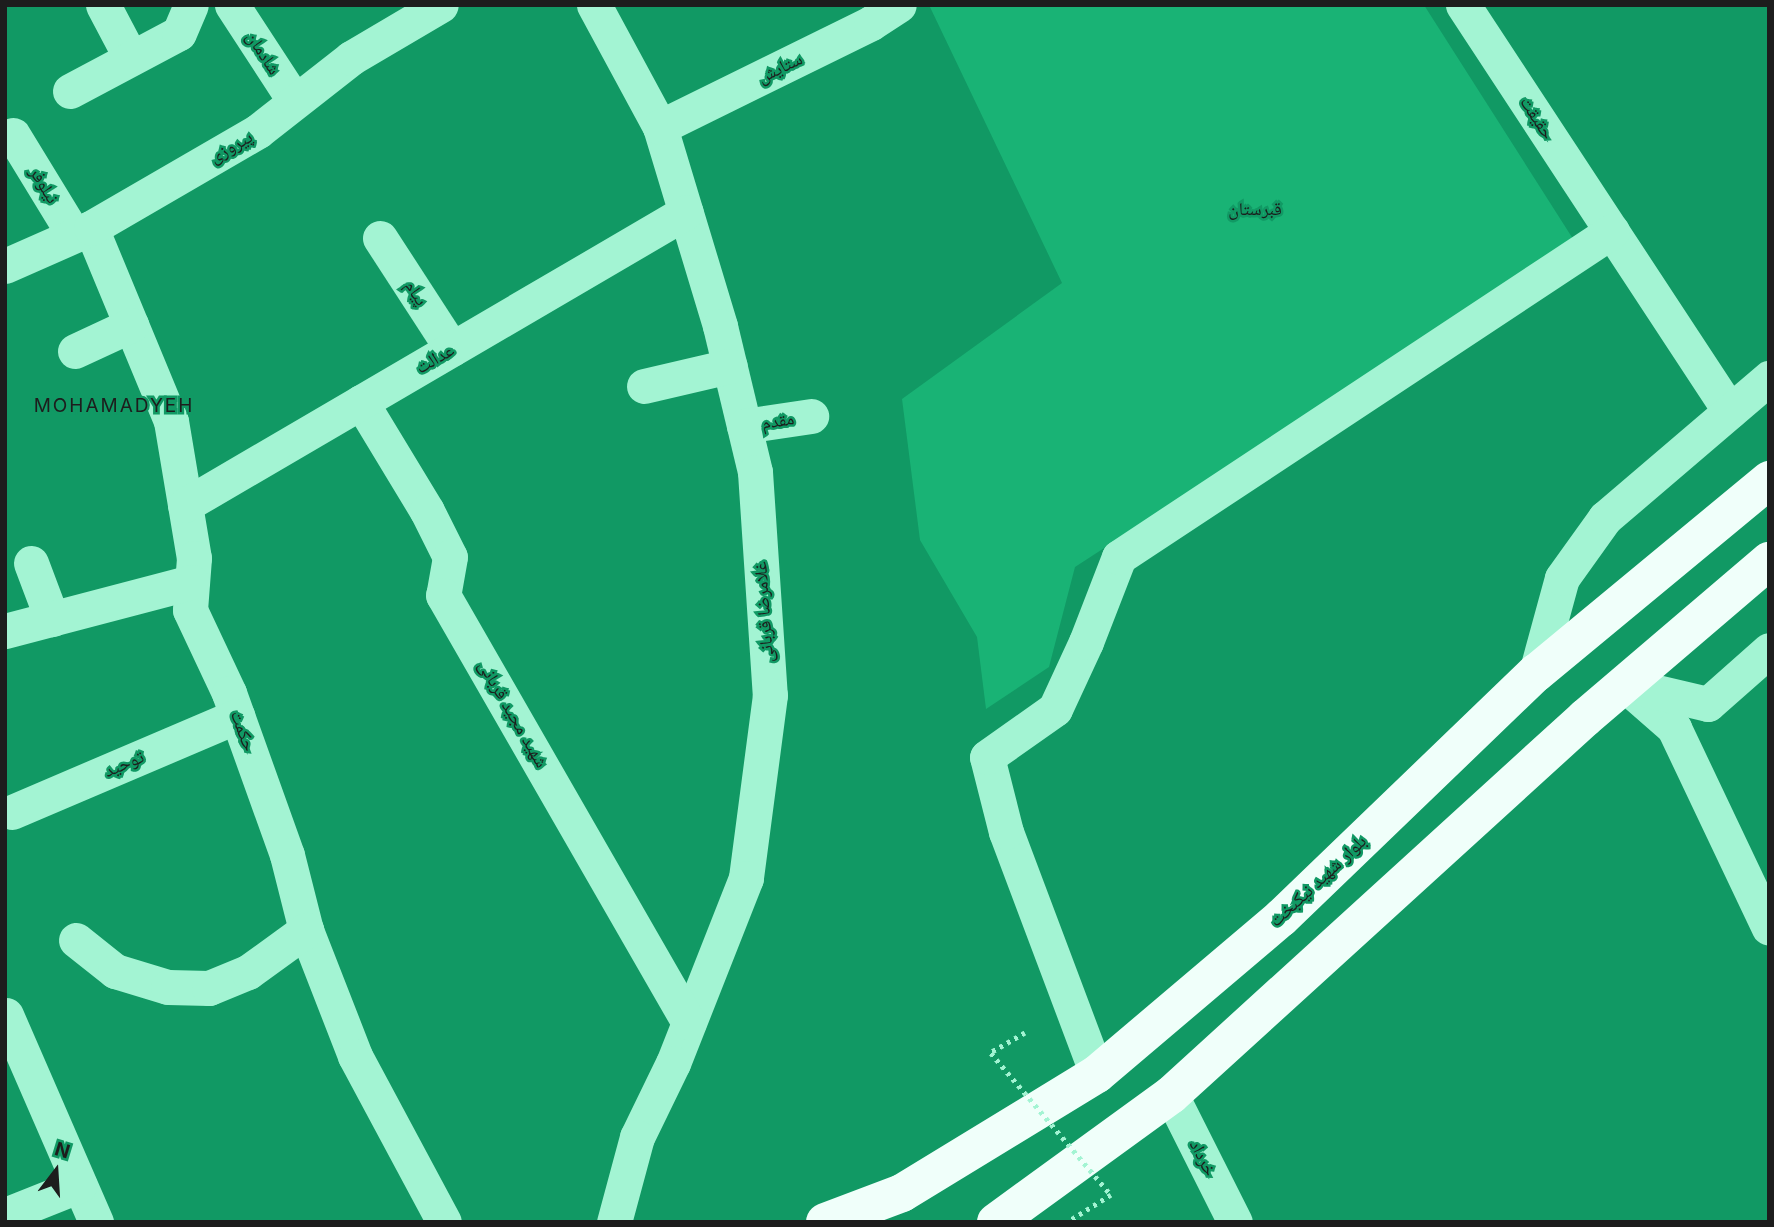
<!DOCTYPE html>
<html>
<head>
<meta charset="utf-8">
<style>
	body { margin:0 }
	#map { position:relative; width:1774px; height:1227px; overflow:hidden; background:#119964; font-family:Inter,"Noto Naskh Arabic",sans-serif }
	div>[style] { position:absolute }
	[style*='--x'] { left:calc(var(--x)*1px); top:calc(var(--y)*1px); width:calc(var(--w)*1px); rotate:calc(var(--a)*1deg) }
	.green>* { inset:0; background:#19b375 }
	.minor>* { height:35px; margin:-17.5px; padding:0 17.5px; transform-origin:17.5px; border-radius:17.5px; background:#a3f4d3 }
	.major>* { height:38px; margin:-19px; padding:0 19px; transform-origin:19px; border-radius:19px; background:#f0fffa }
	.path-bridge>* { height:4.5px; margin-top:-2.25px; transform-origin:0; background:repeating-linear-gradient(90deg,#a3f4d3 0 3.5px,transparent 0 8.5px) }
	span { translate:-50% -50%; white-space:nowrap; text-align:center; line-height:1.15; -webkit-text-stroke:5px #119964; paint-order:stroke }
	.street-label { font-size:18px; color:#1d1d1d }
	.park-label { font-size:18px; color:#1a1d1c }
	.neighbourhood-label { font-size:19px; color:#1d1d1d; letter-spacing:2px }
	.frame { position:absolute; inset:0; border:7px solid #1d1d1d; pointer-events:none }
	.north { position:absolute; left:21px; top:1136px; width:70px; height:70px; -webkit-text-stroke:5px #119964; paint-order:stroke; rotate:17deg; font-size:19px; font-weight:700; line-height:28px; text-align:center; color:#1d1d1d }
	.north::after { content:''; display:block; margin:auto; width:24px; height:32px; background:#1d1d1d; clip-path:polygon(50% 0,100% 100%,50% 72%,0 100%) }
</style>
</head>
<body>
<div id="map">
	<div class="green">
		<i style="clip-path:polygon(929px 5px,1424px 5px,1575px 242px,1075px 567px,1049px 667px,986px 709px,977px 637px,920px 540px,902px 399px,1062px 283px)"></i>
	</div>
	<div class="minor">
		<i style="--x:103;--y:5;--w:60;--a:62.2"></i>
		<i style="--x:232;--y:5;--w:113;--a:56.9"></i>
		<i style="--x:594;--y:5;--w:139;--a:61.6"></i>
		<i style="--x:660;--y:127;--w:208;--a:73.2"></i>
		<i style="--x:720;--y:326;--w:150;--a:76.5"></i>
		<i style="--x:755;--y:472;--w:224;--a:86.2"></i>
		<i style="--x:770;--y:695;--w:185;--a:97.5"></i>
		<i style="--x:746;--y:878;--w:199;--a:111.5"></i>
		<i style="--x:673;--y:1063;--w:82;--a:115.9"></i>
		<i style="--x:637;--y:1137;--w:88;--a:105.1"></i>
		<i style="--x:1463;--y:5;--w:486;--a:56.7"></i>
		<i style="--x:70;--y:91;--w:123;--a:-28"></i>
		<i style="--x:179;--y:33;--w:30;--a:-67"></i>
		<i style="--x:660;--y:127;--w:235;--a:-26.2"></i>
		<i style="--x:871;--y:23;--w:33;--a:-33"></i>
		<i style="--x:13;--y:135;--w:117;--a:58.6"></i>
		<i style="--x:91;--y:228;--w:209;--a:67.5"></i>
		<i style="--x:171;--y:421;--w:139;--a:80.5"></i>
		<i style="--x:194;--y:558;--w:52;--a:94.4"></i>
		<i style="--x:190;--y:610;--w:92;--a:64.8"></i>
		<i style="--x:229;--y:693;--w:172;--a:70.3"></i>
		<i style="--x:287;--y:855;--w:77;--a:75.8"></i>
		<i style="--x:306;--y:930;--w:135;--a:68.7"></i>
		<i style="--x:355;--y:1056;--w:188;--a:61.8"></i>
		<i style="--x:380;--y:238;--w:132;--a:57"></i>
		<i style="--x:5;--y:266;--w:94;--a:-23.8"></i>
		<i style="--x:91;--y:228;--w:193;--a:-30.1"></i>
		<i style="--x:258;--y:131;--w:118;--a:-38.1"></i>
		<i style="--x:351;--y:58;--w:104;--a:-30.5"></i>
		<i style="--x:75;--y:351;--w:62;--a:-24.9"></i>
		<i style="--x:644;--y:386;--w:88;--a:-13.1"></i>
		<i style="--x:361;--y:402;--w:127;--a:58.8"></i>
		<i style="--x:427;--y:511;--w:51;--a:63.4"></i>
		<i style="--x:450;--y:557;--w:39;--a:100"></i>
		<i style="--x:443;--y:595;--w:493;--a:60.1"></i>
		<i style="--x:744;--y:426;--w:68;--a:-8.5"></i>
		<i style="--x:185;--y:505;--w:580;--a:-30.32"></i>
		<i style="--x:31;--y:563;--w:60;--a:69.4"></i>
		<i style="--x:5;--y:631;--w:193;--a:-14.7"></i>
		<i style="--x:1536;--y:673;--w:98;--a:-74.7"></i>
		<i style="--x:1562;--y:578;--w:74;--a:-54.4"></i>
		<i style="--x:1605;--y:518;--w:216;--a:-40.5"></i>
		<i style="--x:1624;--y:684;--w:67;--a:41.3"></i>
		<i style="--x:1674;--y:728;--w:221;--a:64.6"></i>
		<i style="--x:1627;--y:685;--w:83;--a:13.2"></i>
		<i style="--x:1708;--y:704;--w:81;--a:-41.5"></i>
		<i style="--x:12;--y:812;--w:245;--a:-23.1"></i>
		<i style="--x:76;--y:940;--w:50;--a:38.5"></i>
		<i style="--x:115;--y:971;--w:55;--a:16.8"></i>
		<i style="--x:168;--y:987;--w:41;--a:1.4"></i>
		<i style="--x:209;--y:988;--w:42;--a:-22.3"></i>
		<i style="--x:248;--y:972;--w:72;--a:-35.9"></i>
		<i style="--x:6;--y:1015;--w:226;--a:66.5"></i>
		<i style="--x:1097;--y:1074;--w:259;--a:-110.6"></i>
		<i style="--x:1006;--y:832;--w:77;--a:-104.2"></i>
		<i style="--x:987;--y:757;--w:83;--a:-35.2"></i>
		<i style="--x:1055;--y:709;--w:74;--a:-65.2"></i>
		<i style="--x:1086;--y:642;--w:91;--a:-68.8"></i>
		<i style="--x:1119;--y:557;--w:591;--a:-33.47"></i>
		<i style="--x:1171;--y:1095;--w:142;--a:63.3"></i>
		<i style="--x:10;--y:1213;--w:75;--a:-21.8"></i>
	</div>
	<div class="major">
		<i style="--x:825;--y:1222;--w:82;--a:-20.6"></i>
		<i style="--x:902;--y:1193;--w:228;--a:-31.4"></i>
		<i style="--x:1097;--y:1074;--w:241;--a:-40.3"></i>
		<i style="--x:1281;--y:918;--w:354;--a:-43.9"></i>
		<i style="--x:1536;--y:673;--w:303;--a:-39.6"></i>
		<i style="--x:996;--y:1222;--w:216;--a:-36"></i>
		<i style="--x:1171;--y:1095;--w:560;--a:-42.32"></i>
		<i style="--x:1585;--y:718;--w:242;--a:-40.5"></i>
	</div>
	<div class="path-bridge">
		<i style="--x:1025;--y:1033;--w:39;--a:150"></i>
		<i style="--x:991;--y:1053;--w:186;--a:49.8"></i>
		<i style="--x:1111;--y:1195;--w:51;--a:147.9"></i>
	</div>
	<div class="street-label">
		<span style="left:263px;top:53px;rotate:57deg">شادمان</span>
		<span style="left:780px;top:68px;rotate:-26deg">ستایش</span>
		<span style="left:1537px;top:118px;rotate:57deg">حقیقت</span>
		<span style="left:231px;top:147px;rotate:-30deg">پیروزی</span>
		<span style="left:44px;top:185px;rotate:59deg">نیلوفر</span>
		<span style="left:416px;top:293px;rotate:57deg">پیام</span>
		<span style="left:435px;top:359px;rotate:-30deg">عدالت</span>
		<span style="left:778px;top:421px;rotate:-9deg">مقدم</span>
		<span style="left:764px;top:612px;rotate:-94deg">غلامرضا قربانی</span>
		<span style="left:513px;top:714px;rotate:60deg">شهید مجید قربانی</span>
		<span style="left:243px;top:731px;rotate:70deg">حکمت</span>
		<span style="left:124px;top:764px;rotate:-23deg">توحید</span>
		<span style="left:1318px;top:881px;rotate:-43deg">بلوار شهید نیکبخت</span>
		<span style="left:1203px;top:1158px;rotate:63deg">خرداد</span>
	</div>
	<div class="park-label">
		<span style="left:1255px;top:209px">قبرستان</span>
	</div>
	<div class="neighbourhood-label">
		<span style="left:114px;top:406px">MOHAMADYEH</span>
	</div>
	<div class="frame"></div>
	<div class="north">N</div>
</div>
</body>
</html>
